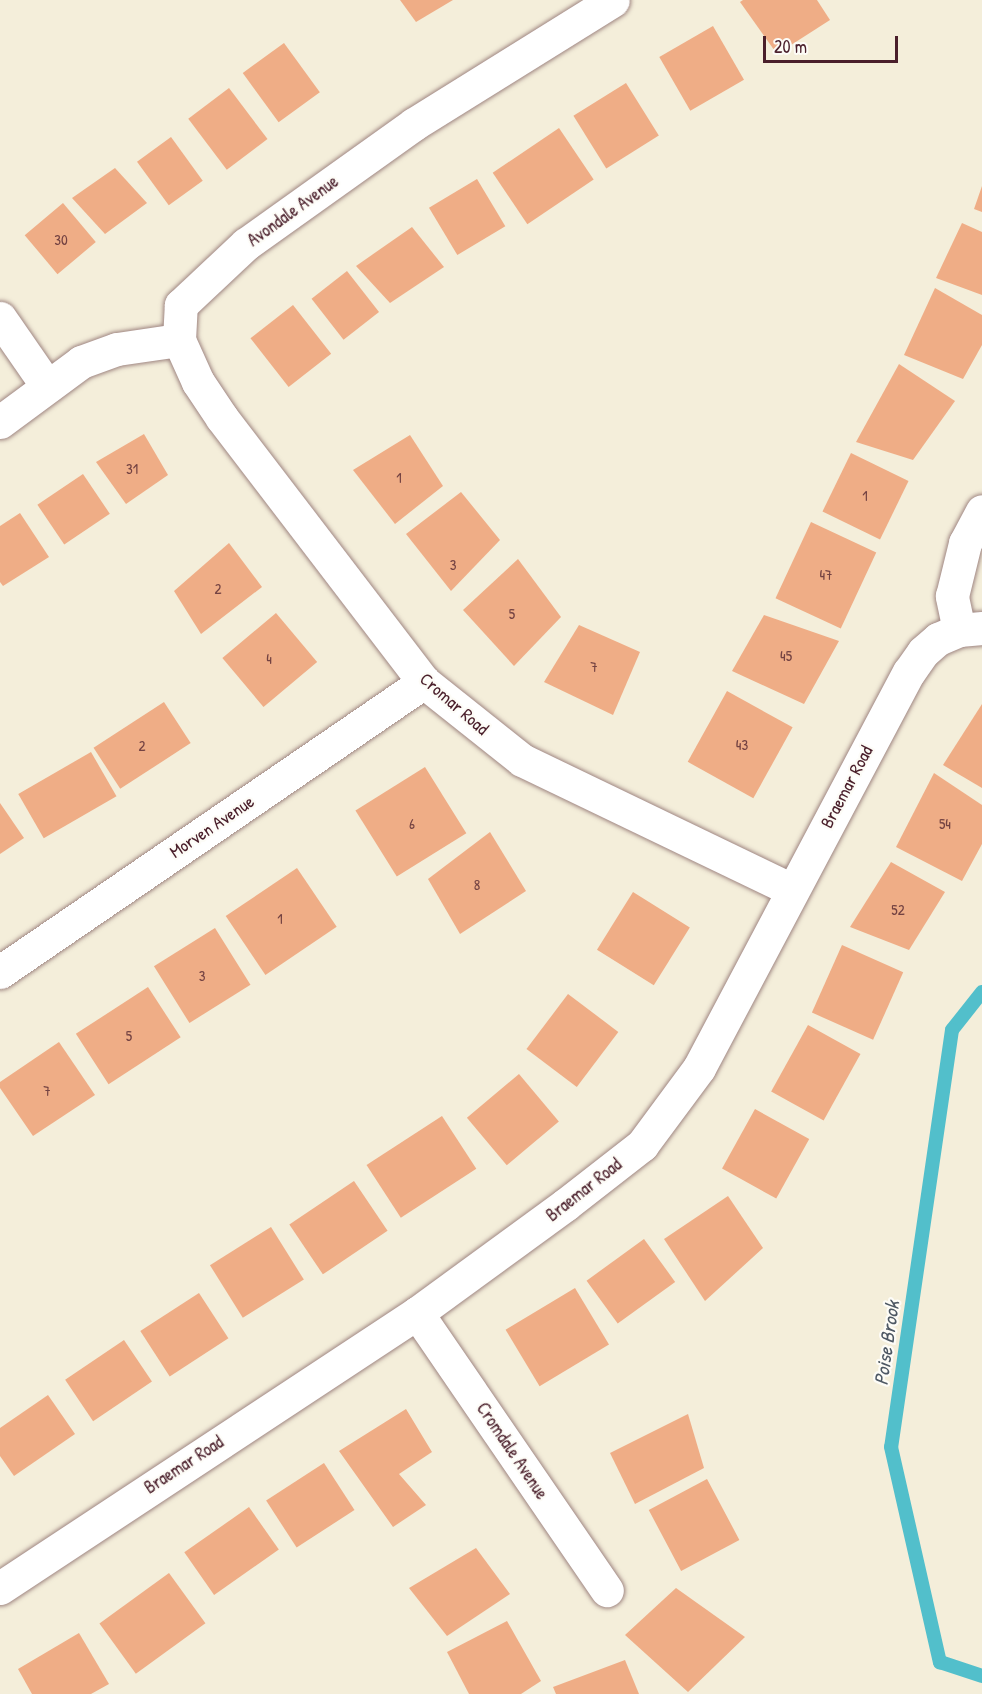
<!DOCTYPE html>
<html>
<head>
<meta charset="utf-8">
<style>
	body { margin:0 }
	#map { position:relative; width:982px; height:1694px; overflow:hidden; background:#f4eeda; font-family:"Patrick Hand",sans-serif }
	div>[style] { position:absolute }
	[style*='--x'] { left:calc(var(--x)*1px); top:calc(var(--y)*1px); width:calc(var(--w)*1px); rotate:calc(var(--a)*1deg) }
	.stream>* { height:14px; margin:-7px; padding:0 7px; transform-origin:7px; border-radius:7px; background:#52bfcb }
	.building>* { inset:0; background:#efad86; transform-origin:0 0 }
	.roads { filter:drop-shadow(0 0 2px #9f8682) drop-shadow(0 0 2px #9f8682) }
	.minor>* { height:33px; margin:-16.5px; padding:0 16.5px; transform-origin:16.5px; border-radius:16.5px; background:#fff }
	span { translate:-50% -50%; white-space:nowrap; text-align:center; line-height:1.15; -webkit-text-stroke:4.5px #fdfcf7; paint-order:stroke }
	.number-label { font-size:15px; color:#734242 }
	.number-label span { -webkit-text-stroke-width:0 }
	.street-label { font-size:18px; color:#4a1f2b }
	.water-label { font-size:20px; color:#4d5763; font-style:italic }
	.scale { position:absolute; left:763px; top:36px; width:135px; height:27px; box-sizing:border-box; border:3px solid #4a1f2b; border-top:0; padding-left:8px; font-size:18px; line-height:21px; white-space:nowrap; color:#4a1f2b; -webkit-text-stroke:4px #fdfcf7; paint-order:stroke }
</style>
</head>
<body>
<div id="map">
	<div class="stream">
		<i style="--x:982;--y:992;--w:48;--a:128.3"></i>
		<i style="--x:952;--y:1030;--w:421;--a:98.3"></i>
		<i style="--x:891;--y:1447;--w:221;--a:77.2"></i>
		<i style="--x:940;--y:1662;--w:44;--a:18.4"></i>
	</div>
	<div class="building">
		<i style="clip-path:polygon(400px 0,453px 0,416px 22px)"></i>
		<i style="clip-path:polygon(743px 0,817px 0,830px 20px,777px 54px,740px 2px)"></i>
		<i style="left:713px;top:26px;width:62px;height:62px;rotate:60deg"></i>
		<i style="left:284px;top:43px;width:61px;height:51px;rotate:54deg"></i>
		<i style="left:626px;top:83px;width:62px;height:62px;rotate:58deg"></i>
		<i style="left:229px;top:88px;width:64px;height:51px;rotate:53deg"></i>
		<i style="left:559px;top:128px;width:62px;height:80px;rotate:56deg"></i>
		<i style="left:171px;top:137px;width:54px;height:42px;rotate:54deg"></i>
		<i style="clip-path:polygon(115px 168px,147px 203px,105px 234px,72px 198px)"></i>
		<i style="left:477px;top:179px;width:55px;height:56px;rotate:59deg"></i>
		<i style="clip-path:polygon(982px 186px,982px 212px,974px 209px)"></i>
		<i style="left:63px;top:203px;width:51px;height:50px;rotate:50deg"></i>
		<i style="clip-path:polygon(962px 223px,982px 232px,982px 295px,936px 278px)"></i>
		<i style="clip-path:polygon(412px 227px,444px 267px,390px 303px,356px 266px)"></i>
		<i style="left:347px;top:271px;width:52px;height:45px;rotate:52deg"></i>
		<i style="clip-path:polygon(935px 288px,982px 315px,982px 345px,963px 379px,904px 355px)"></i>
		<i style="left:293px;top:305px;width:62px;height:54px;rotate:52deg"></i>
		<i style="clip-path:polygon(899px 364px,955px 401px,913px 460px,856px 442px)"></i>
		<i style="clip-path:polygon(144px 434px,168px 475px,126px 504px,96px 462px)"></i>
		<i style="clip-path:polygon(410px 435px,443px 486px,395px 524px,353px 470px)"></i>
		<i style="left:851px;top:453px;width:64px;height:65px;rotate:26deg"></i>
		<i style="left:83px;top:474px;width:48px;height:55px;rotate:56deg"></i>
		<i style="clip-path:polygon(461px 492px,500px 540px,451px 591px,406px 534px)"></i>
		<i style="clip-path:polygon(20px 513px,49px 557px,3px 586px,0 582px,0 526px)"></i>
		<i style="left:811px;top:522px;width:72px;height:84px;rotate:25deg"></i>
		<i style="clip-path:polygon(229px 543px,262px 587px,201px 634px,174px 591px)"></i>
		<i style="clip-path:polygon(518px 559px,561px 617px,514px 666px,463px 610px)"></i>
		<i style="left:276px;top:613px;width:64px;height:70px;rotate:50deg"></i>
		<i style="clip-path:polygon(764px 615px,839px 641px,804px 704px,732px 671px)"></i>
		<i style="clip-path:polygon(579px 625px,640px 652px,613px 715px,544px 682px)"></i>
		<i style="left:727px;top:691px;width:75px;height:81px;rotate:29deg"></i>
		<i style="left:164px;top:702px;width:49px;height:84px;rotate:57deg"></i>
		<i style="clip-path:polygon(982px 704px,982px 788px,943px 765px)"></i>
		<i style="left:91px;top:752px;width:51px;height:84px;rotate:60deg"></i>
		<i style="left:425px;top:767px;width:78px;height:82px;rotate:58deg"></i>
		<i style="clip-path:polygon(934px 773px,982px 805px,982px 844px,962px 881px,896px 847px)"></i>
		<i style="clip-path:polygon(0 803px,24px 838px,0 854px)"></i>
		<i style="clip-path:polygon(490px 832px,526px 891px,460px 934px,428px 879px)"></i>
		<i style="clip-path:polygon(891px 862px,945px 892px,909px 950px,850px 927px)"></i>
		<i style="left:297px;top:868px;width:71px;height:86px;rotate:56deg"></i>
		<i style="left:633px;top:892px;width:67px;height:68px;rotate:32deg"></i>
		<i style="left:215px;top:928px;width:67px;height:72px;rotate:58deg"></i>
		<i style="left:842px;top:945px;width:67px;height:74px;rotate:24deg"></i>
		<i style="left:148px;top:987px;width:60px;height:86px;rotate:57deg"></i>
		<i style="left:568px;top:994px;width:63px;height:69px;rotate:37deg"></i>
		<i style="left:808px;top:1025px;width:60px;height:76px;rotate:29deg"></i>
		<i style="clip-path:polygon(59px 1042px,95px 1095px,33px 1136px,0 1088px,0 1082px)"></i>
		<i style="left:519px;top:1074px;width:62px;height:68px;rotate:50deg"></i>
		<i style="left:755px;top:1109px;width:62px;height:68px;rotate:29deg"></i>
		<i style="left:442px;top:1116px;width:63px;height:90px;rotate:57deg"></i>
		<i style="left:354px;top:1181px;width:60px;height:78px;rotate:56deg"></i>
		<i style="clip-path:polygon(728px 1196px,763px 1248px,705px 1301px,664px 1239px)"></i>
		<i style="left:271px;top:1227px;width:62px;height:72px;rotate:58deg"></i>
		<i style="left:644px;top:1239px;width:53px;height:71px;rotate:54deg"></i>
		<i style="left:575px;top:1288px;width:66px;height:81px;rotate:59deg"></i>
		<i style="left:199px;top:1293px;width:54px;height:70px;rotate:57deg"></i>
		<i style="left:124px;top:1340px;width:50px;height:71px;rotate:56deg"></i>
		<i style="clip-path:polygon(48px 1395px,75px 1434px,14px 1476px,0 1456px,0 1428px)"></i>
		<i style="clip-path:polygon(406px 1409px,432px 1452px,399px 1474px,426px 1505px,393px 1527px,339px 1451px)"></i>
		<i style="clip-path:polygon(688px 1414px,704px 1468px,635px 1504px,610px 1453px)"></i>
		<i style="left:324px;top:1463px;width:56px;height:69px;rotate:57deg"></i>
		<i style="left:707px;top:1479px;width:69px;height:66px;rotate:62deg"></i>
		<i style="left:249px;top:1507px;width:52px;height:79px;rotate:55deg"></i>
		<i style="clip-path:polygon(476px 1548px,510px 1594px,447px 1636px,409px 1588px)"></i>
		<i style="left:169px;top:1573px;width:62px;height:86px;rotate:54deg"></i>
		<i style="clip-path:polygon(676px 1588px,745px 1637px,688px 1692px,625px 1635px)"></i>
		<i style="clip-path:polygon(507px 1621px,541px 1681px,521px 1694px,469px 1694px,447px 1652px)"></i>
		<i style="clip-path:polygon(79px 1633px,109px 1684px,91px 1694px,32px 1694px,18px 1669px)"></i>
		<i style="clip-path:polygon(625px 1660px,639px 1694px,556px 1694px,553px 1687px)"></i>
	</div>
	<div class="roads">
		<div class="minor">
			<i style="--x:0;--y:318;--w:83;--a:55.3"></i>
			<i style="--x:179;--y:340;--w:46;--a:65.7"></i>
			<i style="--x:198;--y:382;--w:43;--a:56.3"></i>
			<i style="--x:222;--y:418;--w:332;--a:52.6"></i>
			<i style="--x:424;--y:682;--w:125;--a:38.5"></i>
			<i style="--x:522;--y:760;--w:300;--a:25.7"></i>
			<i style="--x:0;--y:422;--w:101;--a:-36.5"></i>
			<i style="--x:81;--y:362;--w:38;--a:-20"></i>
			<i style="--x:117;--y:349;--w:63;--a:-8.3"></i>
			<i style="--x:179;--y:340;--w:35;--a:-87"></i>
			<i style="--x:181;--y:305;--w:89;--a:-43.2"></i>
			<i style="--x:246;--y:244;--w:206;--a:-35.5"></i>
			<i style="--x:414;--y:124;--w:234;--a:-31.9"></i>
			<i style="--x:959;--y:630;--w:35;--a:-102"></i>
			<i style="--x:952;--y:596;--w:55;--a:-76.2"></i>
			<i style="--x:965;--y:543;--w:36;--a:-62"></i>
			<i style="--x:0;--y:972;--w:514;--a:-34.37"></i>
			<i style="--x:417;--y:1313;--w:336;--a:55.6"></i>
			<i style="--x:0;--y:1588;--w:500;--a:-33.4"></i>
			<i style="--x:417;--y:1313;--w:183;--a:-36.1"></i>
			<i style="--x:565;--y:1205;--w:98;--a:-37.9"></i>
			<i style="--x:642;--y:1145;--w:96;--a:-53.5"></i>
			<i style="--x:699;--y:1068;--w:448;--a:-62.1"></i>
			<i style="--x:909;--y:672;--w:24;--a:-55"></i>
			<i style="--x:923;--y:652;--w:20;--a:-41"></i>
			<i style="--x:938;--y:639;--w:23;--a:-23"></i>
			<i style="--x:959;--y:630;--w:23;--a:-5"></i>
		</div>
	</div>
	<div class="number-label">
		<span style="left:61px;top:240px">30</span>
		<span style="left:132px;top:469px">31</span>
		<span style="left:399px;top:478px">1</span>
		<span style="left:865px;top:496px">1</span>
		<span style="left:453px;top:565px">3</span>
		<span style="left:826px;top:575px">47</span>
		<span style="left:218px;top:589px">2</span>
		<span style="left:512px;top:614px">5</span>
		<span style="left:786px;top:656px">45</span>
		<span style="left:269px;top:659px">4</span>
		<span style="left:594px;top:667px">7</span>
		<span style="left:742px;top:745px">43</span>
		<span style="left:142px;top:746px">2</span>
		<span style="left:412px;top:824px">6</span>
		<span style="left:945px;top:824px">54</span>
		<span style="left:477px;top:885px">8</span>
		<span style="left:898px;top:910px">52</span>
		<span style="left:280px;top:919px">1</span>
		<span style="left:202px;top:976px">3</span>
		<span style="left:129px;top:1036px">5</span>
		<span style="left:47px;top:1091px">7</span>
	</div>
	<div class="street-label">
		<span style="left:293px;top:211px;rotate:-36deg">Avondale Avenue</span>
		<span style="left:454px;top:704px;rotate:41deg">Cromar Road</span>
		<span style="left:847px;top:787px;rotate:-62deg">Braemar Road</span>
		<span style="left:212px;top:827px;rotate:-34deg">Morven Avenue</span>
		<span style="left:584px;top:1190px;rotate:-38deg">Braemar Road</span>
		<span style="left:512px;top:1451px;rotate:56deg">Cromdale Avenue</span>
		<span style="left:184px;top:1465px;rotate:-33deg">Braemar Road</span>
	</div>
	<div class="water-label">
		<span style="left:886px;top:1343px;rotate:-82deg">Poise Brook</span>
	</div>
	<div class="scale">20 m</div>
</div>
</body>
</html>
